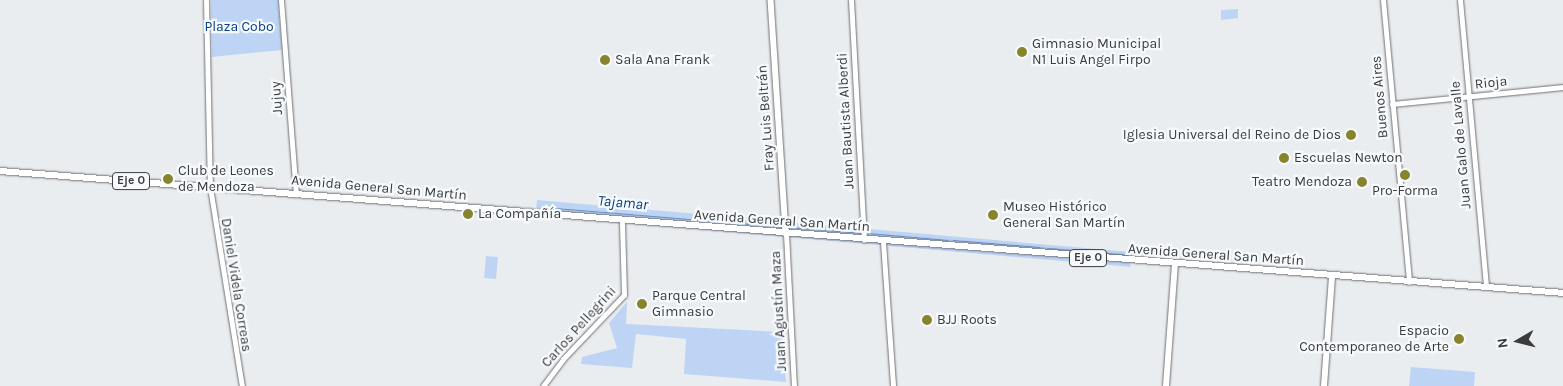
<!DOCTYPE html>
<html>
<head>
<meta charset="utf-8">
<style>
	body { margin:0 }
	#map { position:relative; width:1563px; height:386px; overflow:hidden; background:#eaedf0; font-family:Karla,sans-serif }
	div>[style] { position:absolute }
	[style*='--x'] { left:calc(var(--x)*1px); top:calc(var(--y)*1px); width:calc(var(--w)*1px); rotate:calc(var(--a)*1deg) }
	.green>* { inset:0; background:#bed4f5; transform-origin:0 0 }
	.stream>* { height:1px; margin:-0.5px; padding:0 0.5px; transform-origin:0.5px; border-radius:0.5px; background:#6a93ce }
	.roads { filter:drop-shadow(0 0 1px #6e7073) drop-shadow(0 0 1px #6e7073) }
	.tertiary>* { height:5px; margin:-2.5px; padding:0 2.5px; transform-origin:2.5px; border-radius:2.5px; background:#fff }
	.secondary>* { height:5.5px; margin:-2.75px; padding:0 2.75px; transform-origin:2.75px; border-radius:2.75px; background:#fff }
	.primary>* { height:6px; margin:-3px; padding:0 3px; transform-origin:3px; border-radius:3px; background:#fff }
	.dots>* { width:14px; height:14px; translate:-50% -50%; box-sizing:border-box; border:2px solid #f7fafd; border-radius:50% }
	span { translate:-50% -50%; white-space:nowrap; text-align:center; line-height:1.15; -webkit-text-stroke:4.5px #f7fafd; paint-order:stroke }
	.shield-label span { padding:1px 4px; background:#f7fafd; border:1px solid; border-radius:4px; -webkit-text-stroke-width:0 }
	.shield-label { font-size:12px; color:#3a3b3d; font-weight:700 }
	.park-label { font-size:14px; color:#083f86 }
	.poi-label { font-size:14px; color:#3a3b3d }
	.left { translate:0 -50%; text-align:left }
	.right { translate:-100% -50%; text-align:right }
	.street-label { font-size:14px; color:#3a3b3d }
	.water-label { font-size:15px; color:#023a80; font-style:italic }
	.north { position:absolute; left:1493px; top:316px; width:50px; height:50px; -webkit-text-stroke:4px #f7fafd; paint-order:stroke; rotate:262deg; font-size:14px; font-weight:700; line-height:20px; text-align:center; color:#3a3b3d }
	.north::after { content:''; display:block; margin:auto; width:18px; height:22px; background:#3a3b3d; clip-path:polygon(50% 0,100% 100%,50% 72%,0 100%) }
</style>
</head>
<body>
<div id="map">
	<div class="green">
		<i style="clip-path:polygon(211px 0,278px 0,282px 50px,212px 57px)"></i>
		<i style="clip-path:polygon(1238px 9px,1238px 18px,1221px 20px,1221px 10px)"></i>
		<i style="left:537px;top:200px;width:597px;height:15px;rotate:5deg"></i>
		<i style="clip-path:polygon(1137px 245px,1170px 256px,1170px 257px,1138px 254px)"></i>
		<i style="left:486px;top:256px;width:12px;height:22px;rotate:5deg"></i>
		<i style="clip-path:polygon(627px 302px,626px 324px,782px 332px,786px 382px,684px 374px,686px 339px,636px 334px,632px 368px,581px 364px,582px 357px,617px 348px,609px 323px)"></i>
		<i style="clip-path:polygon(1411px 367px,1475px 372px,1474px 386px,1409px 386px)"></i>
	</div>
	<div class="stream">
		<i style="--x:543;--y:207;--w:159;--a:4.7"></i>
		<i style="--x:707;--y:220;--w:76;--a:5.3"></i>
		<i style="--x:788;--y:227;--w:74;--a:4.6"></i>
		<i style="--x:868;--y:233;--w:80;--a:5"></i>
		<i style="--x:953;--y:240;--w:87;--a:4.6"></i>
		<i style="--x:1047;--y:248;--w:82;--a:4.9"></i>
	</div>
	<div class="roads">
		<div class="tertiary">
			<i style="--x:206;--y:0;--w:187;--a:88.8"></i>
			<i style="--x:210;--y:187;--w:202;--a:80.9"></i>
			<i style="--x:281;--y:0;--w:195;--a:85.6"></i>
			<i style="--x:851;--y:0;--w:240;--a:86.9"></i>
			<i style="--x:1383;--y:0;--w:283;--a:84.7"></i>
			<i style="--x:1460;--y:0;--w:288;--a:84.8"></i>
			<i style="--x:1392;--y:104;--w:172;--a:-5.7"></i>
			<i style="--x:786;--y:234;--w:152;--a:87"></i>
			<i style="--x:883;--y:242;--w:144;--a:86"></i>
			<i style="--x:543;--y:386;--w:34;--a:-53"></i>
			<i style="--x:563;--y:359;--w:88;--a:-46.4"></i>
			<i style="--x:624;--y:295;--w:73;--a:-91.6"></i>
		</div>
		<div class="secondary">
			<i style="--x:771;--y:0;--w:234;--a:86.3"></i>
			<i style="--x:1166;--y:386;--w:122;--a:-85.8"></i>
			<i style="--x:1324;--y:386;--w:110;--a:-85.8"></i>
		</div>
		<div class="primary">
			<i style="--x:0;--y:171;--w:1568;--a:4.46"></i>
		</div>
	</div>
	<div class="dots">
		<i style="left:1022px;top:52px;background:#87842d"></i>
		<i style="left:605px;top:60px;background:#87842d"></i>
		<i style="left:1351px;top:135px;background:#87842d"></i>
		<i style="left:1284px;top:158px;background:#87842d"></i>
		<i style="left:1405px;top:175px;background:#87842d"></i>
		<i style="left:168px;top:179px;background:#87842d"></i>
		<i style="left:1362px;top:182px;background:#87842d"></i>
		<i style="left:468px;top:214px;background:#87842d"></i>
		<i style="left:993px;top:215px;background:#87842d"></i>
		<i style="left:642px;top:304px;background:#87842d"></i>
		<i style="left:927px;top:320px;background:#87842d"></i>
		<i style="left:1459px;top:339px;background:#87842d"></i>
	</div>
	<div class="shield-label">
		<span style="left:131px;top:181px">Eje 0</span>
		<span style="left:1088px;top:258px">Eje 0</span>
	</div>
	<div class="park-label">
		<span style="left:239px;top:27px">Plaza Cobo</span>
	</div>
	<div class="poi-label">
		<span class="left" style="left:1032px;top:52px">Gimnasio Municipal<br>N1 Luis Angel Firpo</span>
		<span class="left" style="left:615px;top:60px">Sala Ana Frank</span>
		<span class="right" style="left:1341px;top:135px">Iglesia Universal del Reino de Dios</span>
		<span class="left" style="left:1294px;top:158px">Escuelas Newton</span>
		<span class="left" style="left:178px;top:179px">Club de Leones<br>de Mendoza</span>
		<span class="right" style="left:1352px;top:182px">Teatro Mendoza</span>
		<span style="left:1405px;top:191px">Pro-Forma</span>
		<span class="left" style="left:1003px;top:215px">Museo Histórico<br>General San Martín</span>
		<span class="left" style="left:478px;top:214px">La Compañía</span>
		<span class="left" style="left:652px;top:304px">Parque Central<br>Gimnasio</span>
		<span class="left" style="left:937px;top:320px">BJJ Roots</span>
		<span class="right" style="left:1449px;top:339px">Espacio<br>Contemporaneo de Arte</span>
	</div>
	<div class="street-label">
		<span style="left:1491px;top:83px;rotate:-6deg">Rioja</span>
		<span style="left:1380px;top:97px;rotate:-95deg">Buenos Aires</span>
		<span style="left:277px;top:98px;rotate:-94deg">Jujuy</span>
		<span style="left:766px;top:118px;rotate:-94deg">Fray Luis Beltrán</span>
		<span style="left:846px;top:121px;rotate:-93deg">Juan Bautista Alberdi</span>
		<span style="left:1461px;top:145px;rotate:-95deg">Juan Galo de Lavalle</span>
		<span style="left:379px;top:188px;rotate:5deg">Avenida General San Martín</span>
		<span style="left:782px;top:221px;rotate:4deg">Avenida General San Martín</span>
		<span style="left:1216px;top:255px;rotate:4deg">Avenida General San Martín</span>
		<span style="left:236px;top:285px;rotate:81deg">Daniel Videla Correas</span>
		<span style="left:779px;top:311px;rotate:-93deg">Juan Agustín Maza</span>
		<span style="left:579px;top:327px;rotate:-48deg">Carlos Pellegrini</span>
	</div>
	<div class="water-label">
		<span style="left:623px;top:203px;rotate:5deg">Tajamar</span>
	</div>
	<div class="north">N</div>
</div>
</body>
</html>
